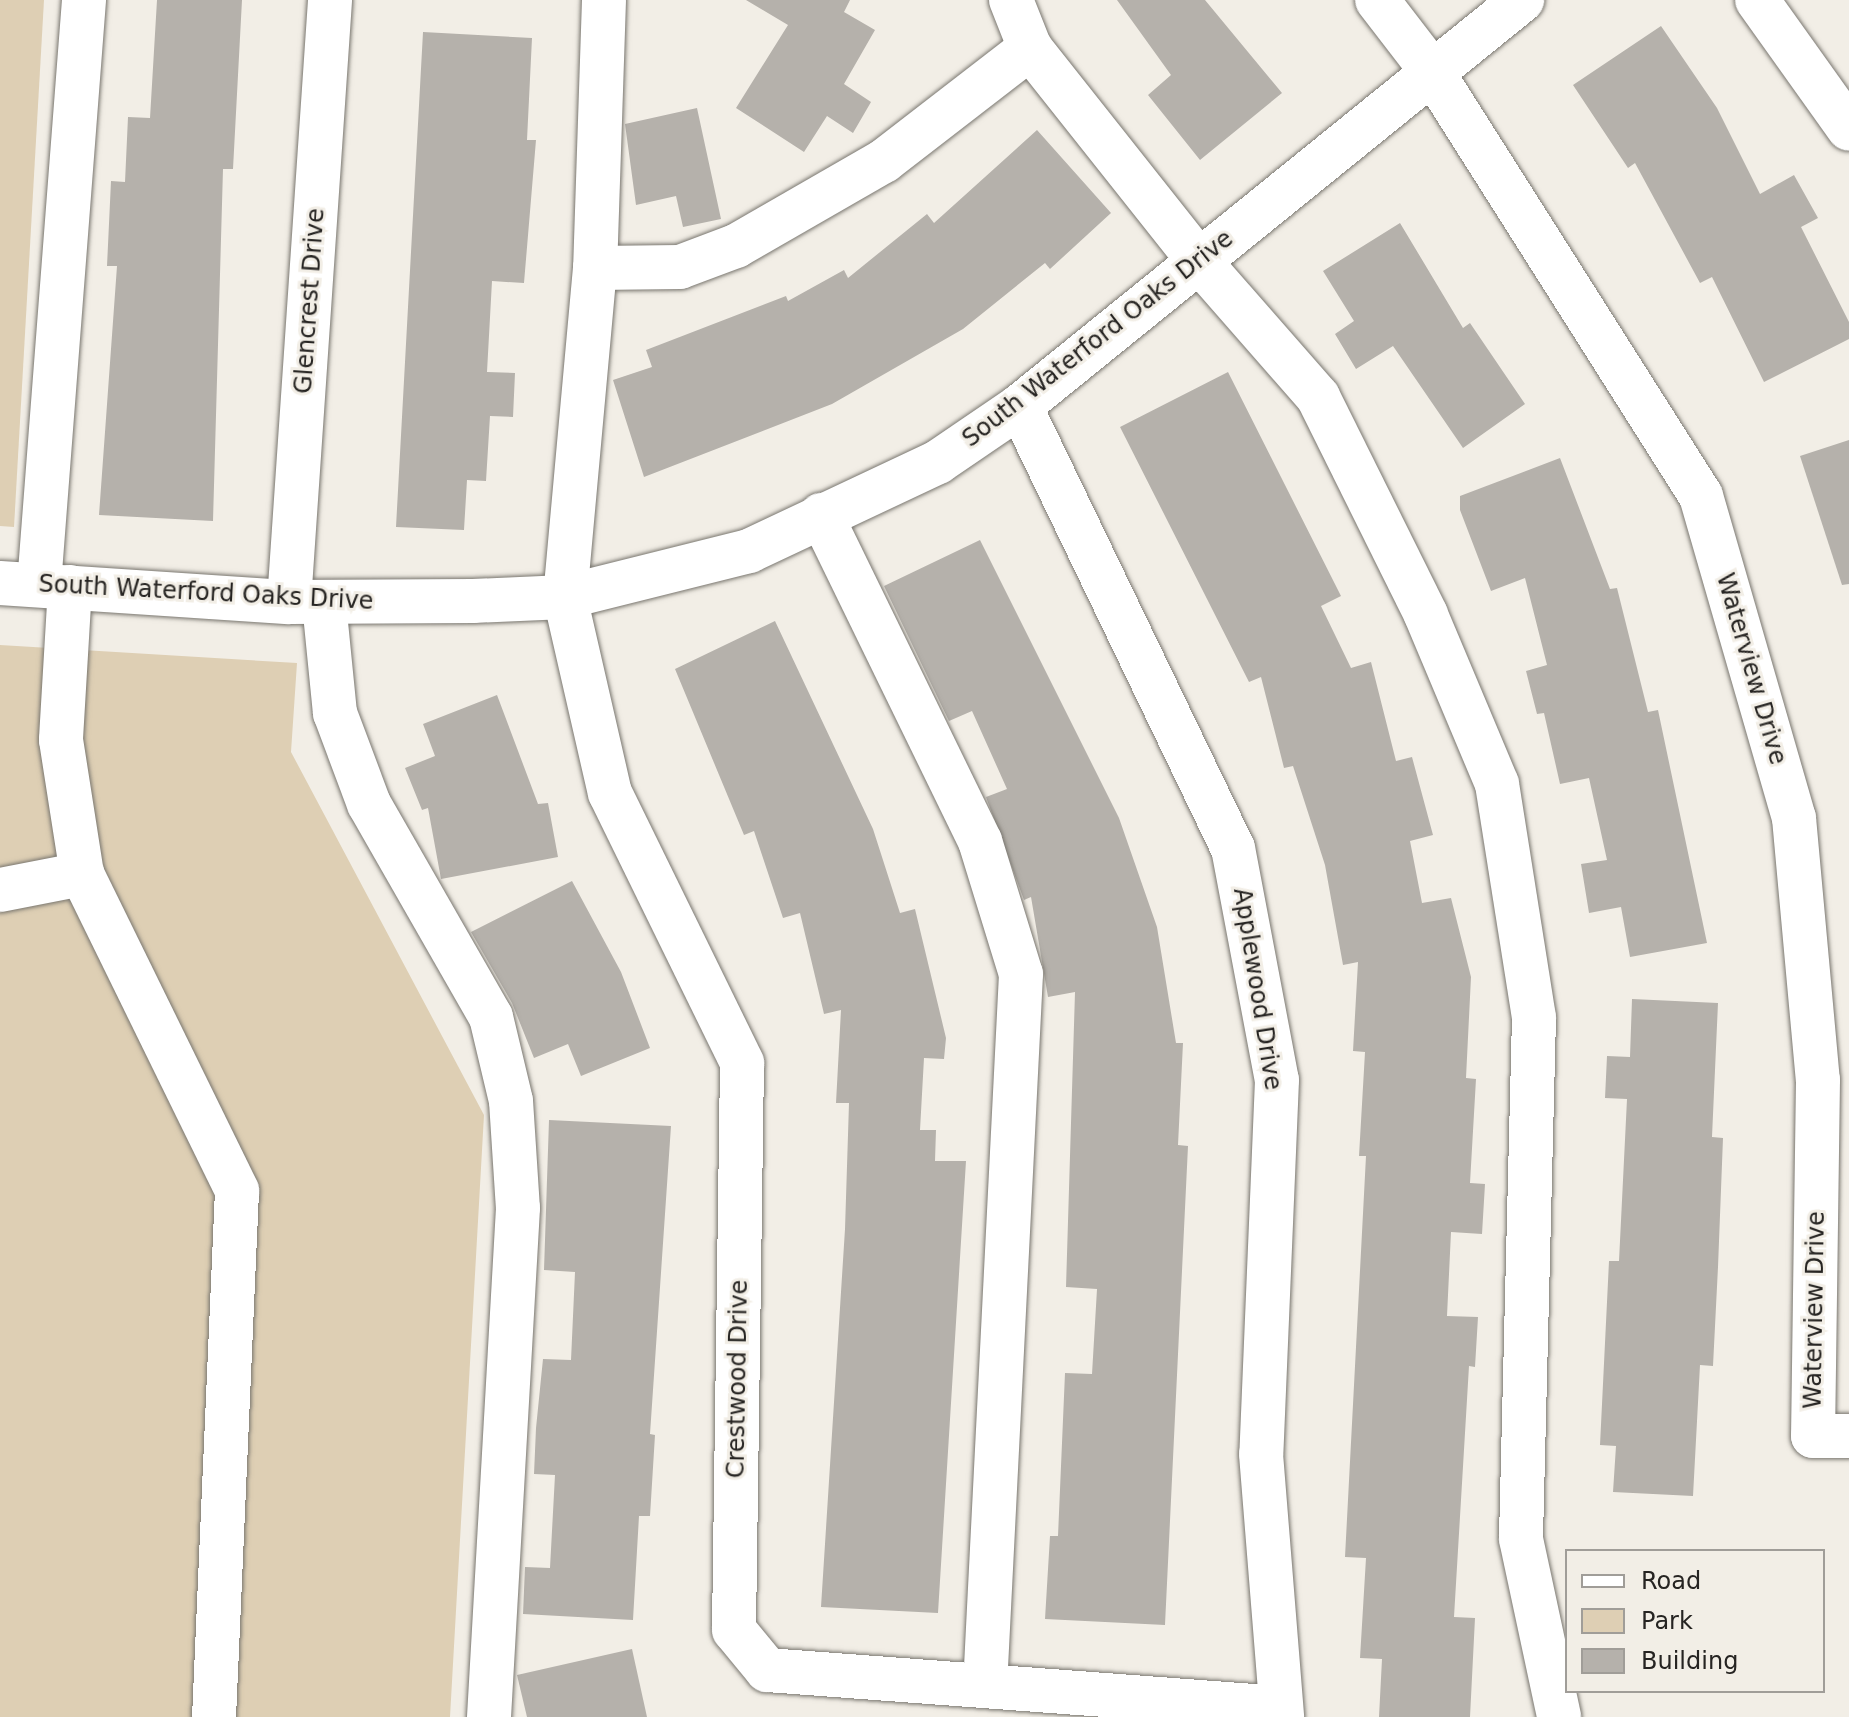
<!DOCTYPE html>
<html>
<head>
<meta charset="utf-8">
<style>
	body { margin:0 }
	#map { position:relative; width:1849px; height:1717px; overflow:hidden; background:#f2eee6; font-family:"DejaVu Sans",sans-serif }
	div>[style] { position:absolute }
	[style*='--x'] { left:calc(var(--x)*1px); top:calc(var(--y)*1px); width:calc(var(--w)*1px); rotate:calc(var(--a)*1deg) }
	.green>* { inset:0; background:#decfb4 }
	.building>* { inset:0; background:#b5b1ab }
	.roads { filter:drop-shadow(0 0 2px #79766f) drop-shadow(0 0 2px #79766f) }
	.minor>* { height:44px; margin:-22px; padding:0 22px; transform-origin:22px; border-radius:22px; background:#fff }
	span { translate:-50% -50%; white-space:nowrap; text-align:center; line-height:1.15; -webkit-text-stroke:6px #f2eee6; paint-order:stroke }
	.street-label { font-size:24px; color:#262422 }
	.legend { position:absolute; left:1565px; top:1549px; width:260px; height:144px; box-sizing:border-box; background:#f2eee6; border:2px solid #a09d98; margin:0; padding:10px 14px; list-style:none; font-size:24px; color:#262422 }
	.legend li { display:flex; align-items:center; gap:16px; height:40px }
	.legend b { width:40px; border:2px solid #a09d98 }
</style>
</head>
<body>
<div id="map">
	<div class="green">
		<i style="clip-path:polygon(0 0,44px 0,14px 527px,0 526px)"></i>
		<i style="clip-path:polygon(0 645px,297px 663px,291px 752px,484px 1115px,450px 1717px,0 1717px)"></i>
	</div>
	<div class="building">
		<i style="clip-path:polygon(157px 0,242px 0,233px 169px,223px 169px,213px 521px,99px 515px,117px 266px,107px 266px,111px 181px,125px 182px,128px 117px,150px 118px)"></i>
		<i style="clip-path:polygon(746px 0,850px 0,844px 12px,875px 30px,844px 84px,871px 102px,853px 133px,827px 116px,804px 152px,736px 108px,788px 25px)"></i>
		<i style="clip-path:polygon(1117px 0,1205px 0,1282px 93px,1200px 160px,1148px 95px,1171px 75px)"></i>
		<i style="clip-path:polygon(1661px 26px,1717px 108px,1760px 194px,1794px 175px,1818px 218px,1801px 227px,1849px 322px,1849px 339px,1764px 382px,1712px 277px,1700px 283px,1635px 163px,1628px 168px,1573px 85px)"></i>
		<i style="clip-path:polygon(423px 32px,532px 38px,527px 140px,536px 140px,524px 283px,492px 281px,487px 372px,515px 373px,513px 417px,490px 416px,486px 481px,467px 480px,464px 530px,396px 527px)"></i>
		<i style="clip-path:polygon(697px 108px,721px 219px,683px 227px,676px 196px,636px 205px,625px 124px)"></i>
		<i style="clip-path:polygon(1037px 130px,1111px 213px,1050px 269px,1045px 263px,963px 329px,832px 404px,644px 477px,613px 380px,652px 367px,646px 350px,786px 296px,788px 301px,844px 270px,848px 278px,927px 214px,934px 223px)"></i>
		<i style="clip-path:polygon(1400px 223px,1463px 328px,1470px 323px,1525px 404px,1463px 448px,1393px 346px,1356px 369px,1335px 334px,1354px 321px,1323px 271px)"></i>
		<i style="clip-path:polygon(1228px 372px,1341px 596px,1321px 606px,1351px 668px,1371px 662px,1396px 761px,1412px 757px,1433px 835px,1410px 841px,1422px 903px,1451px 898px,1471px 977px,1466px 1078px,1476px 1079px,1470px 1183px,1485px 1184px,1482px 1234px,1451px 1232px,1447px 1316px,1478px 1317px,1475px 1367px,1469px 1366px,1454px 1617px,1475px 1618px,1470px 1717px,1379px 1717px,1382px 1659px,1360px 1658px,1366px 1558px,1345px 1557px,1366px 1156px,1359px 1156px,1365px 1052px,1353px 1051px,1358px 962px,1343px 965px,1325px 865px,1293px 766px,1284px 768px,1261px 677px,1249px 682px,1120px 427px)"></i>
		<i style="clip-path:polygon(1849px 440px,1849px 584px,1842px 585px,1800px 456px)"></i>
		<i style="clip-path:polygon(1560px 458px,1610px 589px,1617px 588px,1648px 712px,1658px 710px,1707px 943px,1630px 957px,1621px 907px,1589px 913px,1581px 864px,1607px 860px,1589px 778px,1560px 784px,1544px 713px,1537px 714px,1526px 671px,1547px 665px,1525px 578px,1491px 591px,1460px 510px,1460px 496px)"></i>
		<i style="clip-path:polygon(980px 540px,1119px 818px,1157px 927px,1176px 1043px,1183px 1043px,1178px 1145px,1188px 1146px,1165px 1625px,1045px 1619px,1050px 1536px,1058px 1536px,1065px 1373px,1092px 1374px,1097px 1289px,1066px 1287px,1075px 992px,1048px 997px,1031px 897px,1024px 900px,986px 797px,1007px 789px,972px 711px,949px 721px,884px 586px)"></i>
		<i style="clip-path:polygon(775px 621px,873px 829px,900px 913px,915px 909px,946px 1038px,944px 1059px,924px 1058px,920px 1130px,936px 1130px,935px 1161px,966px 1161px,938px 1613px,821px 1607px,845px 1229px,849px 1103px,836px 1103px,841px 1010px,824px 1014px,800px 913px,783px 918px,754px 831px,744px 835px,675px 669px)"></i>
		<i style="clip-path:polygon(497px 695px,538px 804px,548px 803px,558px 857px,441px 879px,428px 808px,422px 810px,405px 768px,435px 756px,423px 724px)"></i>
		<i style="clip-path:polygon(572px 881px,621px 972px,650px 1048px,581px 1076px,568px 1044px,534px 1058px,512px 1003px,471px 932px)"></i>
		<i style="clip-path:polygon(1632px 999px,1718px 1003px,1712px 1137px,1723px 1138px,1718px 1267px,1713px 1366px,1700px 1365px,1693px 1496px,1613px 1492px,1616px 1446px,1600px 1445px,1609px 1261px,1619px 1261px,1627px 1099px,1605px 1098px,1607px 1056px,1630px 1057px)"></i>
		<i style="clip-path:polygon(549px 1120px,671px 1126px,650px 1434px,655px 1435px,650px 1516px,639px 1516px,633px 1620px,523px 1614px,525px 1567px,550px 1568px,555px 1475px,534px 1474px,536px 1428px,543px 1359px,571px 1360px,575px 1272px,544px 1270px)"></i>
		<i style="clip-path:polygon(632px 1649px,647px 1717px,527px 1717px,517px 1675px)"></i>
	</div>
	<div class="roads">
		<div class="minor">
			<i style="--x:604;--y:0;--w:268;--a:91.9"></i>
			<i style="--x:595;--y:268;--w:330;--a:95.2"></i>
			<i style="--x:565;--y:597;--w:201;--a:77.1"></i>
			<i style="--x:610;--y:793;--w:301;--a:63.9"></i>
			<i style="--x:742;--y:1063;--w:567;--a:90.81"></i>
			<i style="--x:734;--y:1630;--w:52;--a:50.5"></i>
			<i style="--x:767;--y:1670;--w:515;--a:4.23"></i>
			<i style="--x:1011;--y:0;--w:52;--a:68.4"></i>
			<i style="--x:1030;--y:48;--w:272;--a:51.6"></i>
			<i style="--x:1199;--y:261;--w:181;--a:48.8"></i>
			<i style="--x:1318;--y:397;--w:243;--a:63.6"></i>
			<i style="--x:1426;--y:615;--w:183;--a:67.2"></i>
			<i style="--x:1497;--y:784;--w:236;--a:81"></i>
			<i style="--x:1534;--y:1017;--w:522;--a:91.43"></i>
			<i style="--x:1521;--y:1539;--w:182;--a:77.9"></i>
			<i style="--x:1377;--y:0;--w:88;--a:52.4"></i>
			<i style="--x:1431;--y:70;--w:504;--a:57.63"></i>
			<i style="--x:1701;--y:496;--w:335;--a:73.9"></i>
			<i style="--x:1794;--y:818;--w:263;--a:84.8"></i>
			<i style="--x:1818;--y:1080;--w:356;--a:90.8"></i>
			<i style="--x:1813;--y:1436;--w:36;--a:0"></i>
			<i style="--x:1757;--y:0;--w:158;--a:54.5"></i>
			<i style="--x:595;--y:268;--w:85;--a:-0.7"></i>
			<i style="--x:680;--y:267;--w:60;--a:-20.6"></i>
			<i style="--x:736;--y:246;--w:171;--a:-29.9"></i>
			<i style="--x:884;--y:161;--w:185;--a:-37.7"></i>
			<i style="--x:1020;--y:406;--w:491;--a:64.3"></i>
			<i style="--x:1233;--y:848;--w:236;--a:79.3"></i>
			<i style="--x:1277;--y:1080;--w:374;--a:92.4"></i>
			<i style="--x:1261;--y:1454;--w:264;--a:85.4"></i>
			<i style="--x:821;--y:515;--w:363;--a:64"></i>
			<i style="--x:980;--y:841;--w:139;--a:72.9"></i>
			<i style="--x:1021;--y:974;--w:713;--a:92.89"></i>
			<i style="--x:0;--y:583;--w:290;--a:3.8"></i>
			<i style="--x:289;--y:602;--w:184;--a:-0.3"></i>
			<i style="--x:473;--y:601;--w:92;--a:-2.5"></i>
			<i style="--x:565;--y:597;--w:190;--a:-14"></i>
			<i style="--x:749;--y:551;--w:209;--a:-25.2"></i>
			<i style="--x:938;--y:462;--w:99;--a:-34.3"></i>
			<i style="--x:1020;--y:406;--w:646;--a:-38.96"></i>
			<i style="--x:39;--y:585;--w:587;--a:-85.6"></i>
			<i style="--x:70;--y:587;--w:153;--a:93.4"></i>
			<i style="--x:61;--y:740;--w:136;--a:81.1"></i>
			<i style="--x:82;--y:874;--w:353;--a:63.9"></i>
			<i style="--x:237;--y:1191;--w:527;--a:92.5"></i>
			<i style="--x:289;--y:602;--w:603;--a:-86.1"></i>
			<i style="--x:324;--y:603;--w:111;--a:84.3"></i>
			<i style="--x:335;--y:713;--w:97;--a:69.5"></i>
			<i style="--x:369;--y:804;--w:245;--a:60.2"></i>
			<i style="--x:491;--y:1017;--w:86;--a:76.6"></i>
			<i style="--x:511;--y:1101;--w:107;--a:86.3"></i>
			<i style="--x:518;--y:1208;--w:510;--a:93.26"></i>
			<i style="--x:0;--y:890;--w:84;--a:-11"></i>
		</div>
	</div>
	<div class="street-label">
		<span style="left:310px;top:301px;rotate:-86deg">Glencrest Drive</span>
		<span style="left:1098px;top:339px;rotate:-38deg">South Waterford Oaks Drive</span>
		<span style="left:206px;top:593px;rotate:3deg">South Waterford Oaks Drive</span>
		<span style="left:1751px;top:669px;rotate:74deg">Waterview Drive</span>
		<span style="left:1257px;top:989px;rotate:81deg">Applewood Drive</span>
		<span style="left:1815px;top:1310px;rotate:-89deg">Waterview Drive</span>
		<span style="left:738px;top:1379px;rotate:-89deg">Crestwood Drive</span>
	</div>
	<ul class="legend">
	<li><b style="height:10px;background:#fff"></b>Road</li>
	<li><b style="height:22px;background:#decfb4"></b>Park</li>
	<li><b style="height:22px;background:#b5b1ab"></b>Building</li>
	</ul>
</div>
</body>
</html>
